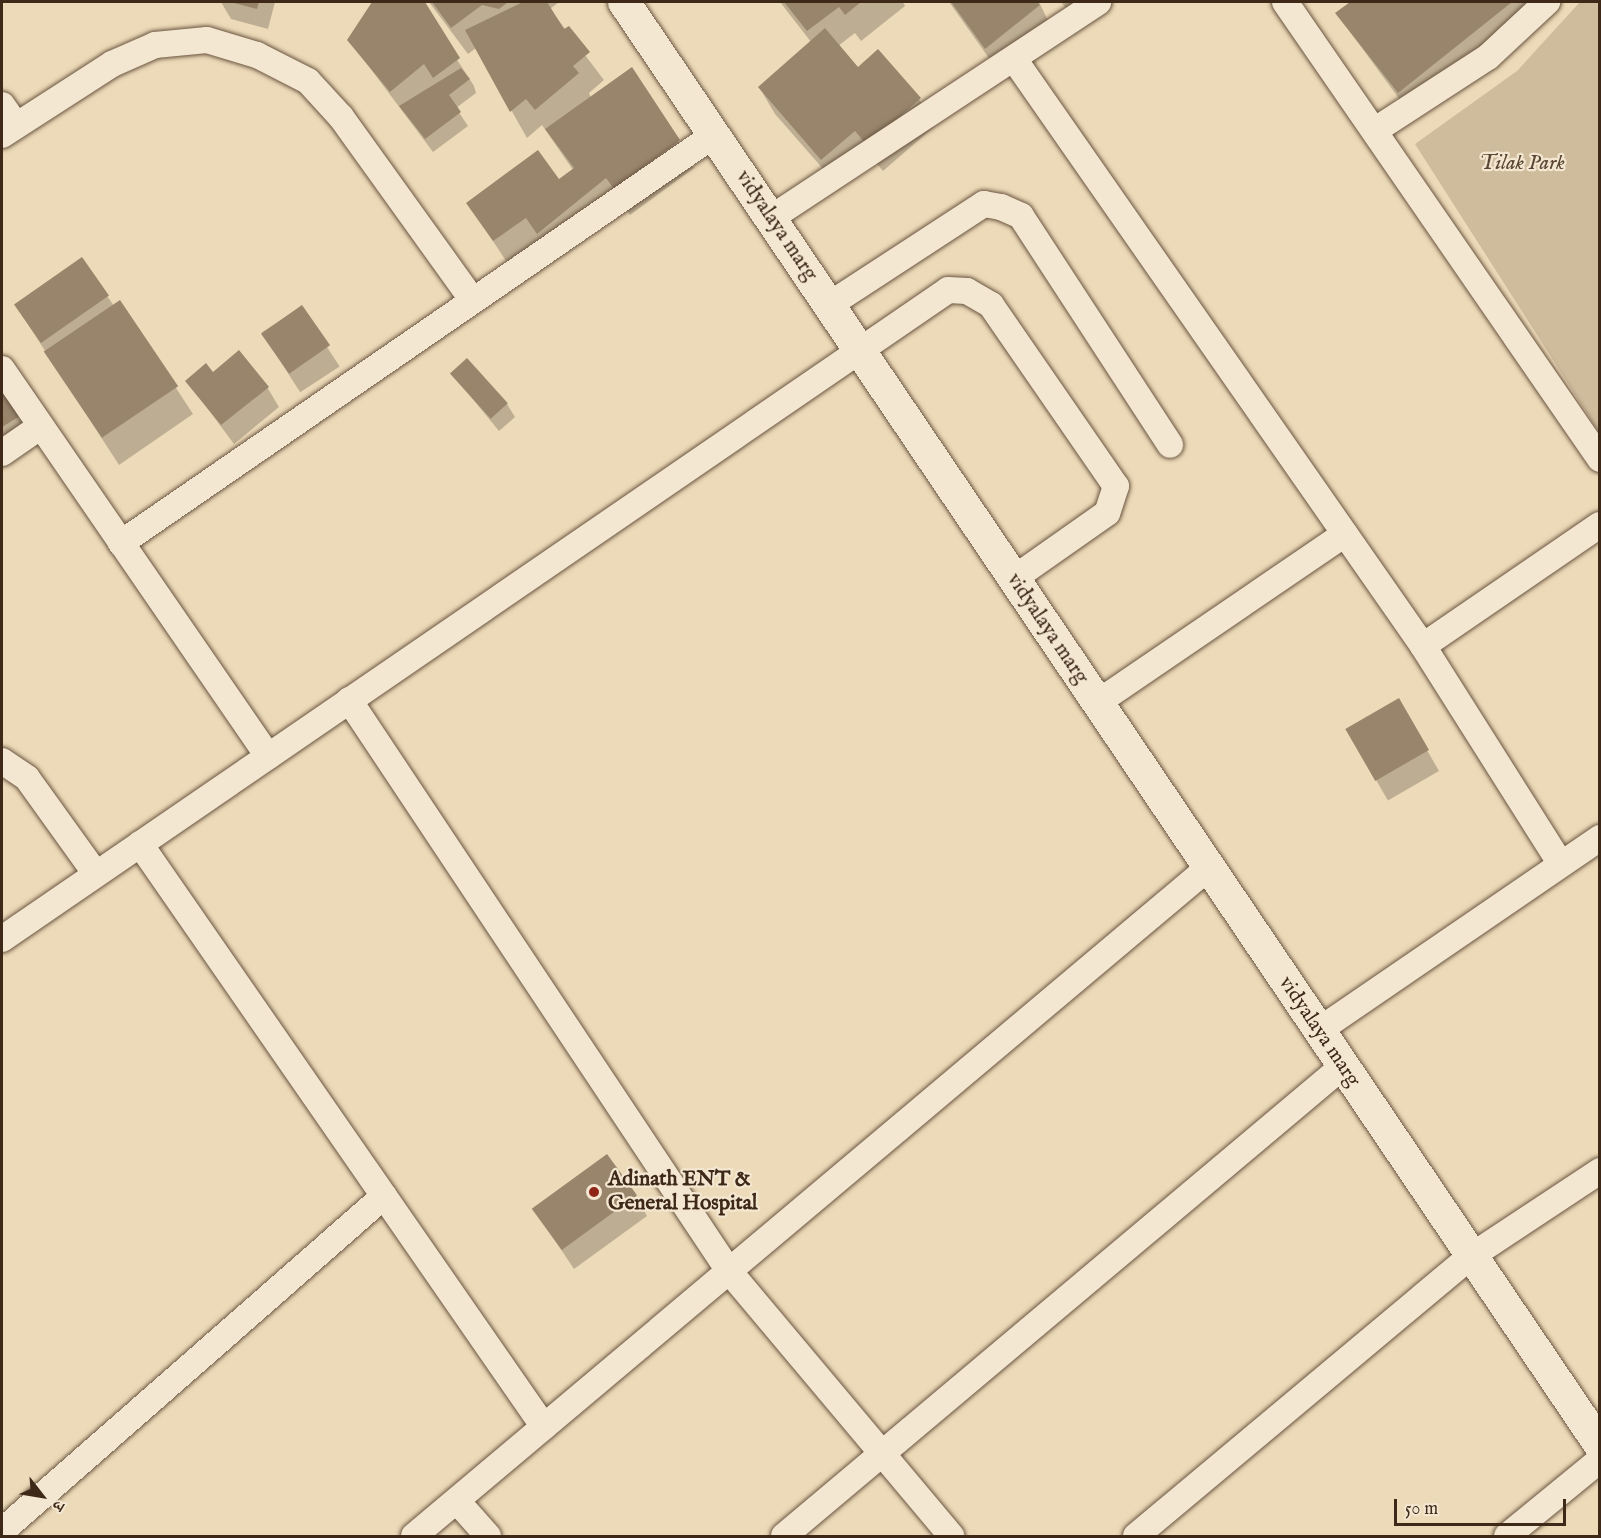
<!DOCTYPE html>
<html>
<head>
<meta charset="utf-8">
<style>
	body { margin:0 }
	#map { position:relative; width:1601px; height:1538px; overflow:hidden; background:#eddab8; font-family:"IM FELL English","Noto Serif Devanagari",serif }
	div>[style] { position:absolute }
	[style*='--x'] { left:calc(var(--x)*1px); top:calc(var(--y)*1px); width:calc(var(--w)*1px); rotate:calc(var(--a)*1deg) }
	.green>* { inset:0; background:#cfbc9d }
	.shadow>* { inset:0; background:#0003; transform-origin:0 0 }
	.building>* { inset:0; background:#99856c; transform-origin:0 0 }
	.roads { filter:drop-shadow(0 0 2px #6a5541) drop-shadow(0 0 2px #6a5541) }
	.minor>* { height:26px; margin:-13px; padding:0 13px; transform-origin:13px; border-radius:13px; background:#f3e7d1 }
	.tertiary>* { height:32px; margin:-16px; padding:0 16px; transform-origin:16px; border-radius:16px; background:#f3e7d1 }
	.dots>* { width:16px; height:16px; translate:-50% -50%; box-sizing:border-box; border:3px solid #f3e7d1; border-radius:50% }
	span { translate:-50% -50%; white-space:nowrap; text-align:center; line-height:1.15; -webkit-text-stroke:4.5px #f3e7d1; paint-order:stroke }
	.park-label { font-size:21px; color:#5b4633; font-style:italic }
	.street-label { font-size:21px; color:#3e2919 }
	.poi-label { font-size:21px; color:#3e2919; font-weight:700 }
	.left { translate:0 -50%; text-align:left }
	.frame { position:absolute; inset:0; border:3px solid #3e2919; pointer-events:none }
	.north { position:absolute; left:12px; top:1466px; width:60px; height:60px; -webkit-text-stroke:4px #f3e7d1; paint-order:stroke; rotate:121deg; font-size:16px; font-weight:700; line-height:24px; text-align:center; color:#3e2919 }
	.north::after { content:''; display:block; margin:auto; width:21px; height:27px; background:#3e2919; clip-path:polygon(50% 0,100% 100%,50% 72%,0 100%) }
	.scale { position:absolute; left:1394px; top:1499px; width:172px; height:27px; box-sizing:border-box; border:3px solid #3e2919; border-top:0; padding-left:8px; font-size:18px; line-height:21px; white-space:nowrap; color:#3e2919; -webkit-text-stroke:4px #f3e7d1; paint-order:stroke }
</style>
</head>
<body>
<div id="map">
	<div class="green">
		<i style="clip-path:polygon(1580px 2px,1600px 2px,1599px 432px,1415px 144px,1517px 71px)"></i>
	</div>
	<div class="shadow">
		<i style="clip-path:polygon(221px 2px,275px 2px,268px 29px,231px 19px)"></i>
		<i style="clip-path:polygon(374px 2px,420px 2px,474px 86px,476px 93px,456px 108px,468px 126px,433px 152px,349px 40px)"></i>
		<i style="clip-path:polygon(429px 2px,559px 2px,550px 9px,604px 80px,589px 93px,591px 98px,678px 141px,694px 168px,630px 215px,622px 204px,510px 267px,468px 203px,558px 181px,573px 170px,542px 125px,527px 138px,476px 48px,468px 54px)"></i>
		<i style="clip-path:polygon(780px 2px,903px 2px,905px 6px,861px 41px,855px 33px,838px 46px,858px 69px,919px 99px,935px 126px,883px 171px,871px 157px,838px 186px,775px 114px,759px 87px,811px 42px)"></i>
		<i style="clip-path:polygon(949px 2px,1039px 2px,1054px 33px,1001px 75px)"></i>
		<i style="clip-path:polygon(1061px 2px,1075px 2px,1066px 8px)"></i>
		<i style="clip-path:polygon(1352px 2px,1527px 2px,1538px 20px,1414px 119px,1337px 14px)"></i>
		<i style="clip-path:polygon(82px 259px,114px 306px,120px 302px,193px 414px,119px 465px,16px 306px)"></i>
		<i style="left:301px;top:307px;width:71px;height:47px;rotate:57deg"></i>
		<i style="clip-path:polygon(452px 374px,507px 404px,515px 417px,499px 431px)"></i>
		<i style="clip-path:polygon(212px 375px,267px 387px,279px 407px,234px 444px,187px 381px)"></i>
		<i style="clip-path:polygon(2px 389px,30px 437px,2px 454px)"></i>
		<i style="left:1398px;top:700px;width:82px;height:59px;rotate:60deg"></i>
		<i style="clip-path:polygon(636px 1196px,647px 1216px,574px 1269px,534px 1209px)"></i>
	</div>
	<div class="building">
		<i style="clip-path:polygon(230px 2px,259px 2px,257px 9px)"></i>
		<i style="clip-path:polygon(372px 2px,425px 2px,460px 58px,433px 78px,424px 64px,390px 92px,347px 40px)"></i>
		<i style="clip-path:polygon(432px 2px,508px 2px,499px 9px,482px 5px,451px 28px)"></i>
		<i style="clip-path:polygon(523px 2px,547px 2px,564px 29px,569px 26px,590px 52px,573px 66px,579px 73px,535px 110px,526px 99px,510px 112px,465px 30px)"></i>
		<i style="clip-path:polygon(784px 2px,861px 2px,845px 15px,839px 7px,807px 31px)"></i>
		<i style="clip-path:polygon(951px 2px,1037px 2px,1040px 5px,985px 49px)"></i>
		<i style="clip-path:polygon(1350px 2px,1512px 2px,1398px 93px,1335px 13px)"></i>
		<i style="clip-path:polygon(825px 28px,858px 67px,878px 49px,921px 98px,867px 145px,855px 131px,821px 160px,758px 87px)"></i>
		<i style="clip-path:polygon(632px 67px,680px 140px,614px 189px,606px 178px,537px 234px,526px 218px,493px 241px,466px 203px,538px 150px,559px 179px,574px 168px,545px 129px)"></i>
		<i style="clip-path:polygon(461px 68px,470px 79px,449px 95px,461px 112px,425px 139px,399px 106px)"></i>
		<i style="left:82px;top:257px;width:47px;height:83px;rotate:55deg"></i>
		<i style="left:120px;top:300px;width:104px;height:92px;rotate:56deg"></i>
		<i style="left:302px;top:305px;width:49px;height:50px;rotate:55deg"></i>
		<i style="clip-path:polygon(239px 350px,269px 387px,221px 425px,185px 381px,206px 363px,213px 372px)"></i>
		<i style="left:467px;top:358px;width:61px;height:23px;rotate:48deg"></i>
		<i style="clip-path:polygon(2px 386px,20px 416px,2px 427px)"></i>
		<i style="left:1399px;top:698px;width:60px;height:62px;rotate:60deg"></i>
		<i style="left:607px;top:1154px;width:51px;height:93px;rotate:54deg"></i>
	</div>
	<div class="roads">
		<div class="minor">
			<i style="--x:1285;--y:2;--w:555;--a:55.42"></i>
			<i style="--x:1014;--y:59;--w:715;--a:55.13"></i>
			<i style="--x:1423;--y:646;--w:258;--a:57.7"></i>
			<i style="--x:2;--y:105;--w:24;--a:55"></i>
			<i style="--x:1377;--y:129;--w:132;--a:-33"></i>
			<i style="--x:1488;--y:57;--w:81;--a:-43"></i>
			<i style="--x:2;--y:135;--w:131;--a:-32.8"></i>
			<i style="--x:112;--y:64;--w:47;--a:-23.8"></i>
			<i style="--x:155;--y:45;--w:52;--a:-5.5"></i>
			<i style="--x:207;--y:40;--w:52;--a:16.7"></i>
			<i style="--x:257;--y:55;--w:57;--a:27"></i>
			<i style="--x:308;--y:81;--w:49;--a:47.5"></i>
			<i style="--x:341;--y:117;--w:226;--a:54.3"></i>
			<i style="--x:771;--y:218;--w:392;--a:-33.4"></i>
			<i style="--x:829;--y:305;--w:185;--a:-33.1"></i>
			<i style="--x:984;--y:204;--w:17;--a:10"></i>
			<i style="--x:1001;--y:207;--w:22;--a:24"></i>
			<i style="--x:1021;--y:216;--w:273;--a:56.9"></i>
			<i style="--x:2;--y:369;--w:470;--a:55.5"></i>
			<i style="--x:2;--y:453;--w:47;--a:-34.7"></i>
			<i style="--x:121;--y:543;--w:720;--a:-34.53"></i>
			<i style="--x:1423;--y:646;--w:214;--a:-34.4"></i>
			<i style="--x:349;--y:700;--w:686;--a:56.36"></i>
			<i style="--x:729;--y:1271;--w:346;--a:50"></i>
			<i style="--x:1097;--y:703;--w:300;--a:-34.3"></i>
			<i style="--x:2;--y:761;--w:30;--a:34"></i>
			<i style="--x:27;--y:778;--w:118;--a:54.3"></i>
			<i style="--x:140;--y:844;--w:709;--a:55.28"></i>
			<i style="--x:2;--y:939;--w:1147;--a:-34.45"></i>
			<i style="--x:948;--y:290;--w:19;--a:3"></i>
			<i style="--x:967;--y:291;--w:28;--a:30"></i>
			<i style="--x:991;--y:305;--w:220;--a:55.4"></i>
			<i style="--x:1116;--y:486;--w:28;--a:108"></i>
			<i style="--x:1107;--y:513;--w:115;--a:144.9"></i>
			<i style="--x:1318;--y:1031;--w:342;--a:-34.4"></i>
			<i style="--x:457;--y:1501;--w:47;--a:48.5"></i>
			<i style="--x:2;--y:1531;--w:508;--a:-41.25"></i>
			<i style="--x:414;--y:1536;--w:1038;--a:-40.07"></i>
			<i style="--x:784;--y:1536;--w:729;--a:-40.05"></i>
			<i style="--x:1136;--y:1536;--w:435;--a:-39.9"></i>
			<i style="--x:1470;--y:1257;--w:156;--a:-33.5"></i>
			<i style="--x:1507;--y:1536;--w:120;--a:-39.3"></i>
		</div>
		<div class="tertiary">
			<i style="--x:624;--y:2;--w:1742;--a:55.93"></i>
		</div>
	</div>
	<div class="dots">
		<i style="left:594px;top:1192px;background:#8f2418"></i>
	</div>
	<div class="park-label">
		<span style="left:1522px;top:164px">Tilak Park</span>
	</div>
	<div class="street-label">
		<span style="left:776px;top:226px;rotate:56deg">vidyalaya marg</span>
		<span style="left:1047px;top:629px;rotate:56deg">vidyalaya marg</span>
		<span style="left:1319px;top:1032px;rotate:56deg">vidyalaya marg</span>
	</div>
	<div class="poi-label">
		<span class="left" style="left:608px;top:1192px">Adinath ENT &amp;<br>General Hospital</span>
	</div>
	<div class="frame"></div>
	<div class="north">उ</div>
	<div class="scale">50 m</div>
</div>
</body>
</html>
